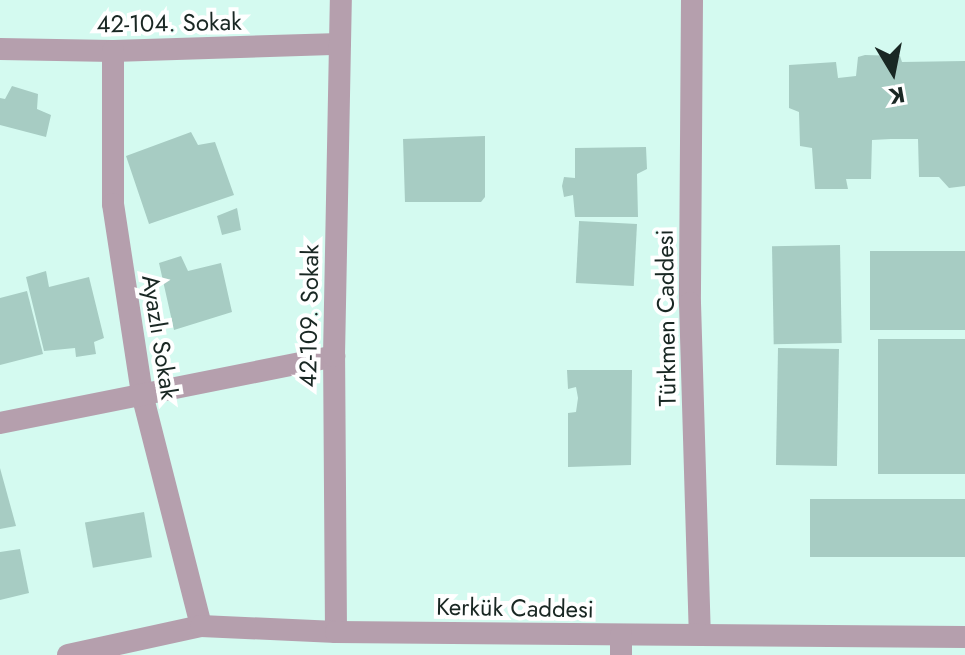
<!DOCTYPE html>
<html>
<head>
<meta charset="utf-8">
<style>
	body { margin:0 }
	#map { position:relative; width:965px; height:655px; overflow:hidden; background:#d4faf0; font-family:Jost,sans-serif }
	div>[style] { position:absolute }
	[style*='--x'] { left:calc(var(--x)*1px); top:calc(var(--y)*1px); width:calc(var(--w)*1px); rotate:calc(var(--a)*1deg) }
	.building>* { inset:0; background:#a7ccc3; transform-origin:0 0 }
	.minor>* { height:22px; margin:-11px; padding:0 11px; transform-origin:11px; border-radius:11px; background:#b59fad }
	span { translate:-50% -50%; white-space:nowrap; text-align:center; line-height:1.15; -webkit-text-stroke:8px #fff; paint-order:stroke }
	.street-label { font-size:24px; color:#192723 }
	.north { position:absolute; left:853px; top:32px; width:80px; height:80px; -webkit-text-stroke:6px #fff; paint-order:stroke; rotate:170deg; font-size:22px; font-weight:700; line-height:32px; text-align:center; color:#192723 }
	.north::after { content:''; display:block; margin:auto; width:28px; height:36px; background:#192723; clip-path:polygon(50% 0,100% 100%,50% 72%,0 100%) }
</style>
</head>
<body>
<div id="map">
	<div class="building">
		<i style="clip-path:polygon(865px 55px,900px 56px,902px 62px,965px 61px,965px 186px,949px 188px,939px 177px,919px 177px,918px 139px,891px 139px,872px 140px,871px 179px,846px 179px,848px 189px,815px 189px,812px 148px,800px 146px,799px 112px,789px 108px,789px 65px,836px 62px,838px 78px,856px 76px,858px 57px)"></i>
		<i style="clip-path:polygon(12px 86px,38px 94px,37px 109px,51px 115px,46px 137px,0 125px,0 98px,5px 99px)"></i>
		<i style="clip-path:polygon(191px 132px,198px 145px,215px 142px,234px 195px,149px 224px,126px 156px)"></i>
		<i style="clip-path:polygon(485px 136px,485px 197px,481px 202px,405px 202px,403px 139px)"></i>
		<i style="clip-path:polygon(646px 147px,647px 169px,637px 174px,638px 217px,575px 217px,573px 195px,564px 197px,562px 186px,564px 177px,575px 178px,575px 148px)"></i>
		<i style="clip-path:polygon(237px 208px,241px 230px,222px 235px,217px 216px)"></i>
		<i style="left:637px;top:224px;width:62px;height:58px;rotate:93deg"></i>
		<i style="left:840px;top:245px;width:98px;height:68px;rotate:89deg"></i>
		<i style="left:965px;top:251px;width:79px;height:95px;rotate:90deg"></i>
		<i style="clip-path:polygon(181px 256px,188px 271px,221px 263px,232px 312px,174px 330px,159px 263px)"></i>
		<i style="clip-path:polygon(46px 271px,49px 287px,89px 277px,104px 338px,94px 342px,96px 354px,76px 357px,75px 348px,44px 351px,26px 277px)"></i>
		<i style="clip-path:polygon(27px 291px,43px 354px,0 365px,0 298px)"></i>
		<i style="left:965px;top:339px;width:135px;height:87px;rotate:90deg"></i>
		<i style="left:778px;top:348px;width:61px;height:117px;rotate:1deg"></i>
		<i style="clip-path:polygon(567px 370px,632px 370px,631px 465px,568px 467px,568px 413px,576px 412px,578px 398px,576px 387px,568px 389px)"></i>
		<i style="clip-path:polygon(0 468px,16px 526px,0 529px)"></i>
		<i style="left:965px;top:499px;width:58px;height:155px;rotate:90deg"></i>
		<i style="left:144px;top:512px;width:46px;height:60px;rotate:80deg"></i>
		<i style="clip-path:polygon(20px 549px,29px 593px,0 600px,0 552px)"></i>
	</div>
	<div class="minor">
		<i style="--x:692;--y:0;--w:303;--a:90.4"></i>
		<i style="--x:690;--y:303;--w:332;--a:88.3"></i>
		<i style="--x:0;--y:49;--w:113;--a:1"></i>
		<i style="--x:113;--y:51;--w:227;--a:-1.8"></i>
		<i style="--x:113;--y:51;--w:153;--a:90"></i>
		<i style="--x:113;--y:204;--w:192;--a:81.3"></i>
		<i style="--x:142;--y:394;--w:239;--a:75.7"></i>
		<i style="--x:0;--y:423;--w:341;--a:-11.3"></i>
		<i style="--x:336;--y:632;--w:276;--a:-90.4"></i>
		<i style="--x:334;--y:356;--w:356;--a:-88.9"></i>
		<i style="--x:68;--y:655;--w:136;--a:-12.3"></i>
		<i style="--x:201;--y:626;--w:135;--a:2.5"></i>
		<i style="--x:336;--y:632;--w:629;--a:0.46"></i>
		<i style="--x:621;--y:655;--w:20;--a:-90"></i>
	</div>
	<div class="street-label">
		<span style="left:169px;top:23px;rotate:-1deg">42-104. Sokak</span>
		<span style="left:309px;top:316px;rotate:-89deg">42-109. Sokak</span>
		<span style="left:666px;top:318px;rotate:-91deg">Türkmen Caddesi</span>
		<span style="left:160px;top:337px;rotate:81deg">Ayazlı Sokak</span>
		<span style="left:515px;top:608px;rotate:1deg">Kerkük Caddesi</span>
	</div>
	<div class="north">K</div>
</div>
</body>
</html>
